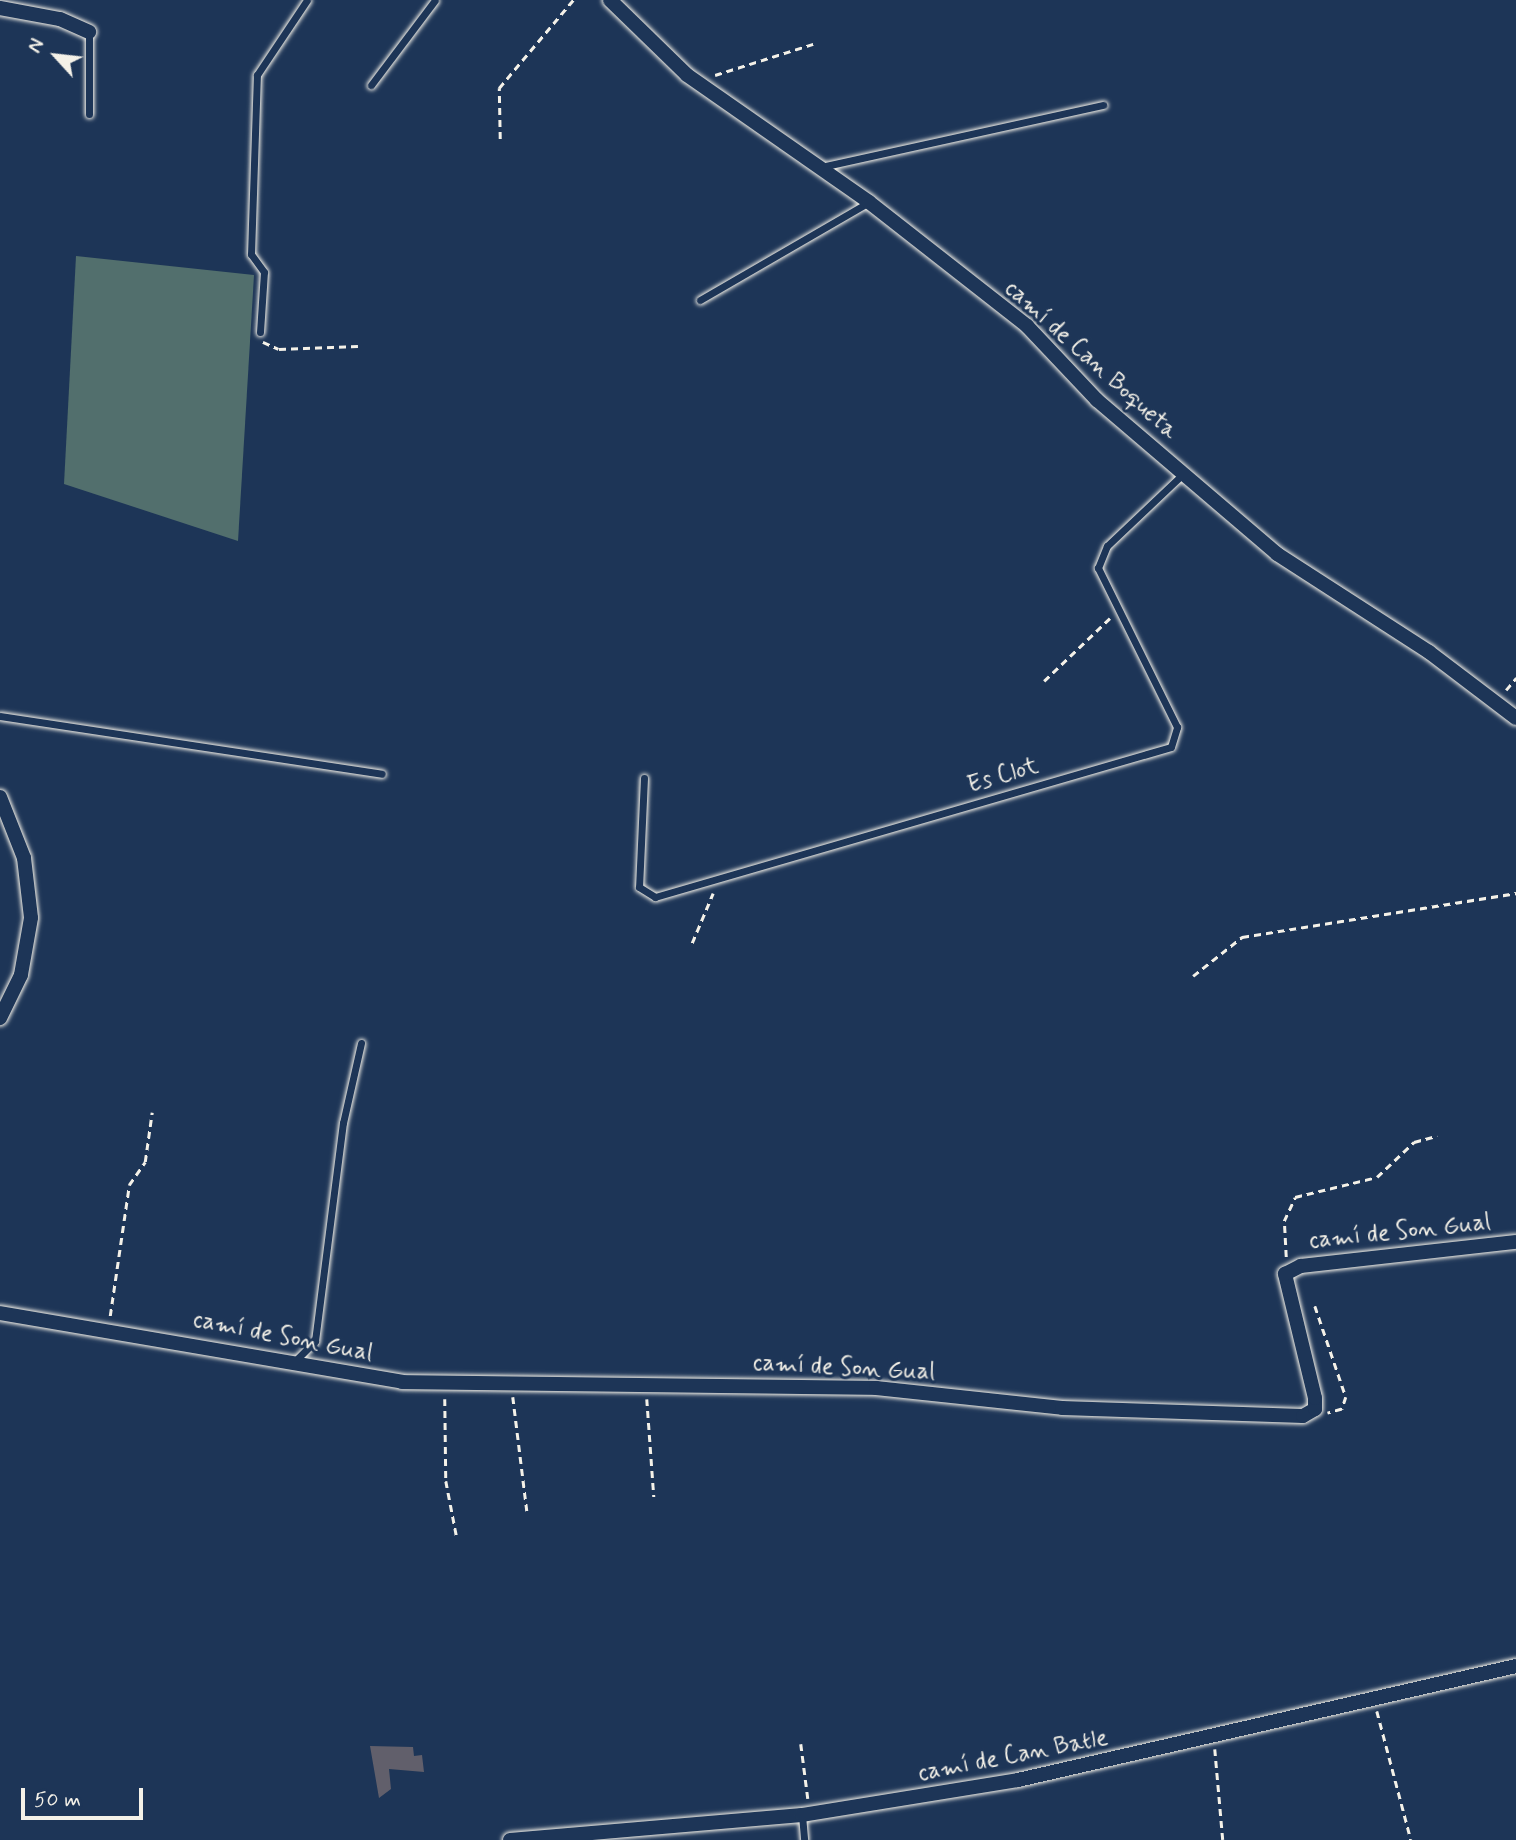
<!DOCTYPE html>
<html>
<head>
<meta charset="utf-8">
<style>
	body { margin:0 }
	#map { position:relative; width:1516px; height:1840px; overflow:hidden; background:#1d3557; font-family:Mynerve,sans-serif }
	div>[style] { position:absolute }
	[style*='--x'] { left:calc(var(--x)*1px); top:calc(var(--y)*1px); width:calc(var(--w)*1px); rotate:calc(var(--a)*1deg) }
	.green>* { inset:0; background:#526f6d }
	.building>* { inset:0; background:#615f6b }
	.path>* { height:2.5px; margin-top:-1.25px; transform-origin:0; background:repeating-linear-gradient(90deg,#f4f1e8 0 7px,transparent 0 12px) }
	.roads { filter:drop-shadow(0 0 2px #f4f1e8) drop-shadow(0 0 2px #f4f1e8) }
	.service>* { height:7px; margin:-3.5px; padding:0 3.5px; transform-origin:3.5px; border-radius:3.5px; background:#1d3557 }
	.minor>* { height:14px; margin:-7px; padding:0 7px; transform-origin:7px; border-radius:7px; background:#1d3557 }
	span { translate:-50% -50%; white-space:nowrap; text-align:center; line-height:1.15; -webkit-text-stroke:6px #1d3557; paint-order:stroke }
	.street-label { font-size:24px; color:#f4f1e8 }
	.north { position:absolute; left:21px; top:21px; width:70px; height:70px; -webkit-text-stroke:5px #1d3557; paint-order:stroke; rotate:297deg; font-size:19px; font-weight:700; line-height:28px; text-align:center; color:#f4f1e8 }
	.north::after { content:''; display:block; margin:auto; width:24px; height:32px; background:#f4f1e8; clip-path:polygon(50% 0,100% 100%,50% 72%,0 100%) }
	.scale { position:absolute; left:21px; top:1788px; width:122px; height:32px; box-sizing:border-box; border:4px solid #f4f1e8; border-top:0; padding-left:9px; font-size:21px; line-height:24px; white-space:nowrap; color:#f4f1e8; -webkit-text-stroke:5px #1d3557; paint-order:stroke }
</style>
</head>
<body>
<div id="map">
	<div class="green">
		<i style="clip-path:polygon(76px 256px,254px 275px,238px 541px,64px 484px)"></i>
	</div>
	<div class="building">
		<i style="clip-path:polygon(370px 1746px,413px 1747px,414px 1756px,422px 1755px,424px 1772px,389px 1769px,391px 1789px,379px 1798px)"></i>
	</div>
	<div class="path">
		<i style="--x:715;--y:75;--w:103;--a:-17.6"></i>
		<i style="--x:500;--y:139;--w:51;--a:-91.1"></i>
		<i style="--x:499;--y:88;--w:115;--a:-49.9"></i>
		<i style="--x:263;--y:342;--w:17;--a:24"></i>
		<i style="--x:279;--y:349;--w:79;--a:-2.2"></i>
		<i style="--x:1044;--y:681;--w:91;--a:-43.7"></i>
		<i style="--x:1506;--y:690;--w:16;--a:-50"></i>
		<i style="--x:692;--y:943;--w:54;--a:-67.2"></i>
		<i style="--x:1193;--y:976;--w:63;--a:-38.5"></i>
		<i style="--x:1242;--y:937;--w:278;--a:-9.1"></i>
		<i style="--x:1286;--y:1257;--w:36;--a:-93"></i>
		<i style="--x:1284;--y:1221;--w:26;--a:-65"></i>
		<i style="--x:1295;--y:1197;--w:84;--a:-13.7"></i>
		<i style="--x:1377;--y:1177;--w:51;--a:-43.4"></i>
		<i style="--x:1414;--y:1142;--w:24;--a:-15"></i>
		<i style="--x:1315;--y:1306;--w:96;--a:71.2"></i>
		<i style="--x:1346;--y:1397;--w:13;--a:108"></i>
		<i style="--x:1342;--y:1409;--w:15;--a:164"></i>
		<i style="--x:110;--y:1316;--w:132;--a:-81.7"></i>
		<i style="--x:129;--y:1185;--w:28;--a:-55"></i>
		<i style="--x:145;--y:1162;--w:50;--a:-82"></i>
		<i style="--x:513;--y:1397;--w:115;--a:83"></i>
		<i style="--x:445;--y:1399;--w:82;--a:89.3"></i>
		<i style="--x:446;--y:1481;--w:58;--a:79.1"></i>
		<i style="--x:647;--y:1399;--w:98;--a:85.9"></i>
		<i style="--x:1377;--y:1711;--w:133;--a:75.2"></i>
		<i style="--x:801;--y:1744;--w:55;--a:82.7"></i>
		<i style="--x:1215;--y:1749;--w:91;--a:85"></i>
	</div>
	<div class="roads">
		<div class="service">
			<i style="--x:89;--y:32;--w:82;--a:90"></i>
			<i style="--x:371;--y:85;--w:106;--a:-53"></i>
			<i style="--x:821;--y:167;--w:289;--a:-12.4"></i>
			<i style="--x:700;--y:300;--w:195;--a:-30.1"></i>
			<i style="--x:260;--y:332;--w:60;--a:-86.2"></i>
			<i style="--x:264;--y:272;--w:22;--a:-126"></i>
			<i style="--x:251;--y:254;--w:179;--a:-88.1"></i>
			<i style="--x:257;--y:75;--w:90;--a:-56.3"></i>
			<i style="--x:0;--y:716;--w:386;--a:8.6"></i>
			<i style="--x:644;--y:778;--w:109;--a:92.6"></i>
			<i style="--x:639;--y:887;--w:19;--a:32"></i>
			<i style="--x:655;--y:897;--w:537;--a:-16.21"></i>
			<i style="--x:1171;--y:747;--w:21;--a:-73"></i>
			<i style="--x:1177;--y:727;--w:178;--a:-116.4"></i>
			<i style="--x:1098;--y:568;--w:24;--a:-68"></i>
			<i style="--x:1107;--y:546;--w:105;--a:-43.5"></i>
			<i style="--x:296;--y:1360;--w:27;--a:-45"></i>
			<i style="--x:315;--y:1341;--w:220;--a:-82.7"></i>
			<i style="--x:343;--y:1123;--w:82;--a:-77.3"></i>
			<i style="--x:802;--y:1815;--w:25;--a:85"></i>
		</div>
		<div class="minor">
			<i style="--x:610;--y:0;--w:107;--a:44.2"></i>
			<i style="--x:687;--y:75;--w:222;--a:34.9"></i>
			<i style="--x:869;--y:202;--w:201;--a:38.1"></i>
			<i style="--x:1027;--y:326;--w:102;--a:46.6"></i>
			<i style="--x:1097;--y:400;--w:237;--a:40.5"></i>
			<i style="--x:1277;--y:554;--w:181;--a:32.8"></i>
			<i style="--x:1429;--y:652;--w:109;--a:37.2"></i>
			<i style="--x:0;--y:8;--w:61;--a:10.4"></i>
			<i style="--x:60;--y:19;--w:32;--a:24"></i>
			<i style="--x:0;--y:797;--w:66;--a:68.5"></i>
			<i style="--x:24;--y:858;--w:60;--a:83.3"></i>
			<i style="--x:31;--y:918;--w:58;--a:100"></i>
			<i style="--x:21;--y:975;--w:48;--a:116"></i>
			<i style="--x:0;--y:1313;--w:408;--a:9.7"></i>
			<i style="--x:402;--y:1382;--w:474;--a:0.7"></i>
			<i style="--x:876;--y:1388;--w:187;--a:6.1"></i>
			<i style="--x:1062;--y:1408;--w:241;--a:1.9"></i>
			<i style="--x:1303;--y:1416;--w:14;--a:-30"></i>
			<i style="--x:1315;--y:1409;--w:11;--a:-90"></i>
			<i style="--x:1315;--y:1398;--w:128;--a:-103.6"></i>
			<i style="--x:1285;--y:1274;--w:18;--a:-27"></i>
			<i style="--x:1301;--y:1266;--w:216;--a:-6.4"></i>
			<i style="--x:510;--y:1840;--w:293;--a:-4.9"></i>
			<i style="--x:802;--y:1815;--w:219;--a:-9.2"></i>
			<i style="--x:1018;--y:1780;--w:511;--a:-12.89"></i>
		</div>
	</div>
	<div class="street-label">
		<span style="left:1091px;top:360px;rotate:42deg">camí de Can Boqueta</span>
		<span style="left:1003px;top:776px;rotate:-17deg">Es Clot</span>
		<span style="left:1400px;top:1232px;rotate:-6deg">camí de Son Gual</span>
		<span style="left:283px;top:1337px;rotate:11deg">camí de Son Gual</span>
		<span style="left:844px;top:1368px;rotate:3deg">camí de Son Gual</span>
		<span style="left:1013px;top:1756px;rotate:-11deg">camí de Can Batle</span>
	</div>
	<div class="north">N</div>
	<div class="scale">50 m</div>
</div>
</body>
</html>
